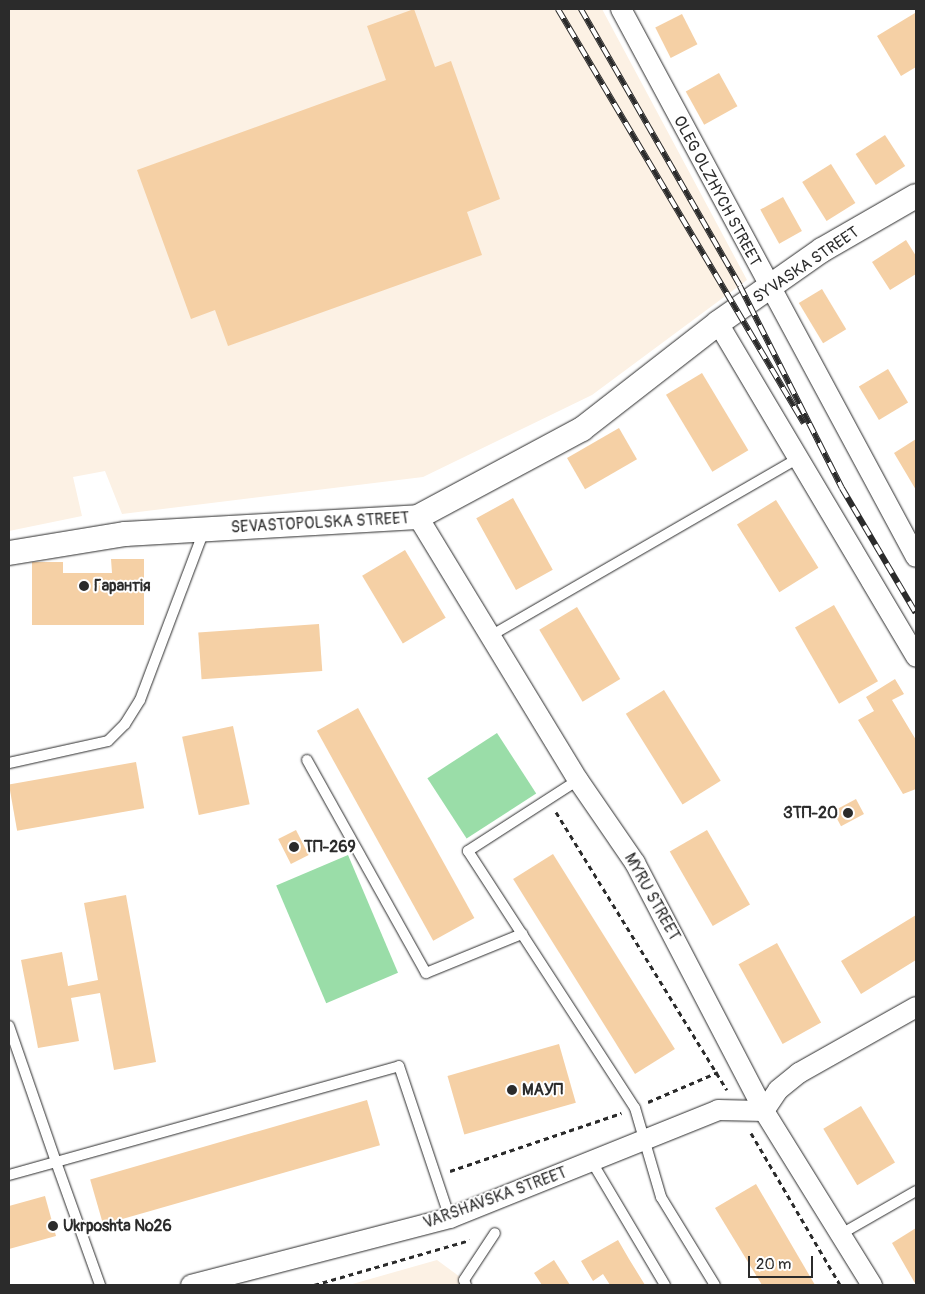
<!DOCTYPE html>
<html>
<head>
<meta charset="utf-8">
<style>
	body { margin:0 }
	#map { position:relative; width:925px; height:1294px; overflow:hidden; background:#fff; font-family:Pangolin,sans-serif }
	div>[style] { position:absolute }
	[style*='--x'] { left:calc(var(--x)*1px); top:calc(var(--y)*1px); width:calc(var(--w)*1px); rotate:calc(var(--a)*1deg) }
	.built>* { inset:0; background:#fcf1e4 }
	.green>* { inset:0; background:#9adda8; transform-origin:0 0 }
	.building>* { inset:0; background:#f5d0a5; transform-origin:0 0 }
	.path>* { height:3px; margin-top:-1.5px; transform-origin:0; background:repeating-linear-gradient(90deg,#2b2b2b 0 5px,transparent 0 9px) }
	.roads { filter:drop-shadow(0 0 1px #2b2b2b) drop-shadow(0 0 1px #2b2b2b) }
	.service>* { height:10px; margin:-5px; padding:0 5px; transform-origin:5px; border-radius:5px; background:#fff }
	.minor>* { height:20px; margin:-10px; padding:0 10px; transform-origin:10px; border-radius:10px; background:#fff }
	.tertiary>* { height:24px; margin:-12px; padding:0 12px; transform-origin:12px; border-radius:12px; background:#fff }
	.rail>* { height:5.5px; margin-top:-2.75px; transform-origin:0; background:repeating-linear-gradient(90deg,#fff 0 11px,#2b2b2b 0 22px); box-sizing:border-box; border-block:1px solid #2b2b2b }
	.dots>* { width:14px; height:14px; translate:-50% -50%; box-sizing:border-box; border:2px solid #fff; border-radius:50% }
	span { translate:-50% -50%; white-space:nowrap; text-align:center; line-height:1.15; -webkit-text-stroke:4px #fff; paint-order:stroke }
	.street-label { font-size:16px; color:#2b2b2b }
	.poi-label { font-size:16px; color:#2b2b2b; font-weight:700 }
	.left { translate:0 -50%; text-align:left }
	.right { translate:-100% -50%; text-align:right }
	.frame { position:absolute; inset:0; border:10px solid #2b2b2b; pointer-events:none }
	.scale { position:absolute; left:748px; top:1256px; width:65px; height:22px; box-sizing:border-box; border:2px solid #2b2b2b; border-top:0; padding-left:6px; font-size:15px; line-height:18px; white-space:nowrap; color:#2b2b2b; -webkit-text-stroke:4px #fff; paint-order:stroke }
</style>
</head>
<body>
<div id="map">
	<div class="built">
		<i style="clip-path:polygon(9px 9px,602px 9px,747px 280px,592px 395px,423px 477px,122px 514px,105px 471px,73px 477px,82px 516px,9px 531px)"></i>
		<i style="clip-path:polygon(437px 1260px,471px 1285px,349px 1285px)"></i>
	</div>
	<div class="green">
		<i style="left:497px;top:733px;width:72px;height:83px;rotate:57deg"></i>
		<i style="left:348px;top:855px;width:128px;height:78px;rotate:67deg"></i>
	</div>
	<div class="building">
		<i style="clip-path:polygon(414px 9px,435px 67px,451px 61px,500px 199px,467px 212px,482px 255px,228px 346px,215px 310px,191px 319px,137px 170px,386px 80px,367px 26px)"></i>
		<i style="clip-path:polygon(915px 13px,916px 67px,901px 76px,877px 36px)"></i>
		<i style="left:682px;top:14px;width:34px;height:30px;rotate:63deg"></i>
		<i style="left:719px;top:73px;width:38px;height:38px;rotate:61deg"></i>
		<i style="left:885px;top:135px;width:37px;height:35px;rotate:57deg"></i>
		<i style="left:831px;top:164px;width:46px;height:34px;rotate:58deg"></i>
		<i style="left:783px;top:197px;width:39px;height:26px;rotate:61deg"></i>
		<i style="clip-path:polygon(906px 240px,916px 256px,916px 274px,890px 290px,872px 262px)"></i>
		<i style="left:822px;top:289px;width:47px;height:27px;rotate:59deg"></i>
		<i style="left:888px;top:369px;width:39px;height:34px;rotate:59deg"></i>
		<i style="left:702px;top:373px;width:90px;height:42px;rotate:59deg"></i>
		<i style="left:619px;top:428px;width:36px;height:60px;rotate:60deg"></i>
		<i style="clip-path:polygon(916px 439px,916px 490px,894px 453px)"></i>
		<i style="left:513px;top:498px;width:82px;height:42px;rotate:61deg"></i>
		<i style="left:776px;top:500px;width:80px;height:46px;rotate:58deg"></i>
		<i style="left:405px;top:550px;width:79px;height:50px;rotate:59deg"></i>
		<i style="clip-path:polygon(111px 559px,144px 559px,144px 625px,32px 625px,32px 562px,63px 562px,63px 573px,112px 573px)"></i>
		<i style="left:834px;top:605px;width:88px;height:45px;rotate:60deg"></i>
		<i style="left:577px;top:607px;width:84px;height:44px;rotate:59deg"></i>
		<i style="left:319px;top:624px;width:47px;height:121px;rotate:86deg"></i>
		<i style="clip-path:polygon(895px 679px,904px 694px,892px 700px,916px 740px,916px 789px,903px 794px,858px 720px,874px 711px,866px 697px)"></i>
		<i style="left:664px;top:690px;width:107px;height:45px;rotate:58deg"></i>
		<i style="left:358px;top:708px;width:240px;height:47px;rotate:61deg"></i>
		<i style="left:233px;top:726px;width:80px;height:52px;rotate:78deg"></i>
		<i style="left:136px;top:762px;width:47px;height:129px;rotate:80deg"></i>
		<i style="left:856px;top:799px;width:17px;height:26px;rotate:62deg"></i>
		<i style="left:296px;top:830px;width:28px;height:20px;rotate:63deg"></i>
		<i style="left:707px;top:830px;width:86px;height:43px;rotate:60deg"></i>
		<i style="left:553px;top:854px;width:230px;height:47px;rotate:58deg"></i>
		<i style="clip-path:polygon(126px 895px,156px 1062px,114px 1070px,100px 993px,71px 998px,79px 1041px,38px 1048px,21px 960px,62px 952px,68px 986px,98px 980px,84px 903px)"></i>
		<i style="clip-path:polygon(916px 915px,916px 960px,861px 994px,841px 961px)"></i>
		<i style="left:777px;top:943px;width:91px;height:44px;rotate:61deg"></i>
		<i style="left:559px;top:1044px;width:61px;height:116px;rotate:74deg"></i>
		<i style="left:367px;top:1100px;width:47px;height:288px;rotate:74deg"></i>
		<i style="left:861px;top:1106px;width:66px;height:44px;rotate:59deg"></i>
		<i style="clip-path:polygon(756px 1184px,815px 1285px,762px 1285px,715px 1208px)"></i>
		<i style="clip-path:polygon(45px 1196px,56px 1236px,9px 1249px,9px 1206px)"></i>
		<i style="clip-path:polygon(916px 1228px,916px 1285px,892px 1243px)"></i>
		<i style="clip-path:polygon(618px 1240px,629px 1259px,645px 1285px,610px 1285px,603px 1274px,593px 1281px,581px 1261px)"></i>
		<i style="clip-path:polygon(554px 1260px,570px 1285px,542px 1285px,534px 1273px)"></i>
	</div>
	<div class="path">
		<i style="--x:556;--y:812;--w:326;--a:58.4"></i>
		<i style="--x:648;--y:1102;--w:76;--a:-23.2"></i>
		<i style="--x:751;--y:1133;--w:176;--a:59.6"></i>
		<i style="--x:450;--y:1171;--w:181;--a:-18.7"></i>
		<i style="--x:314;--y:1285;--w:162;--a:-16.1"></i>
	</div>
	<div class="roads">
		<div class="service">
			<i style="--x:492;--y:635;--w:356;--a:-30"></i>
			<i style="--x:307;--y:760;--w:244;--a:60.8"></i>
			<i style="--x:426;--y:973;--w:104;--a:-22.1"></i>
			<i style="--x:9;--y:763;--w:101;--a:-12.5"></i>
			<i style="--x:108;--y:741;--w:24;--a:-45"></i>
			<i style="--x:125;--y:724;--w:28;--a:-58"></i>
			<i style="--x:140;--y:700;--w:181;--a:-69.3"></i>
			<i style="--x:578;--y:780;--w:131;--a:147.2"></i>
			<i style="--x:468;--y:851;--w:306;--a:57"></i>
			<i style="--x:635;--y:1108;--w:93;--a:73.7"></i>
			<i style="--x:661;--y:1197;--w:103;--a:58.5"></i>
			<i style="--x:9;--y:1026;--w:144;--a:70.9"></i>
			<i style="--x:56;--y:1162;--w:356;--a:-15.6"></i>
			<i style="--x:399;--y:1066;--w:160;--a:71.5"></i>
			<i style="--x:592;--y:1162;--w:143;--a:59.3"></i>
			<i style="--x:9;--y:1175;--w:49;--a:-15.5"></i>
			<i style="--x:56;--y:1162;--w:131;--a:70.3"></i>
			<i style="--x:841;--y:1234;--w:86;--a:-29.8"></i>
			<i style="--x:466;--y:1285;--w:5;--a:-112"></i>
			<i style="--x:464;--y:1280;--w:56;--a:-56.6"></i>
		</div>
		<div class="minor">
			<i style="--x:621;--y:9;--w:622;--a:61.71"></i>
			<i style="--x:718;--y:323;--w:388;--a:59.3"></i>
			<i style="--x:418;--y:517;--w:308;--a:58.7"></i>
			<i style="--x:578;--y:780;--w:101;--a:55.5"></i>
			<i style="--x:635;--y:863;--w:280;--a:62.5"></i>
			<i style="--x:764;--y:1111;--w:205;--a:58.2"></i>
			<i style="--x:764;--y:1111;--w:25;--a:-56"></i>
			<i style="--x:778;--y:1090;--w:27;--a:-39"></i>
			<i style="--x:799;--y:1073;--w:134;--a:-29.4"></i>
			<i style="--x:191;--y:1285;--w:268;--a:-14.5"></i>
			<i style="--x:450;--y:1218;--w:289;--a:-21.9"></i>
			<i style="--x:718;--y:1110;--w:46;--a:1.2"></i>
		</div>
		<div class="tertiary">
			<i style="--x:9;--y:553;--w:118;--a:-9.3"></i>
			<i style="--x:125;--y:534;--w:293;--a:-3.3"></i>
			<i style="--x:418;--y:517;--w:186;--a:-28.2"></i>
			<i style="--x:582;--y:429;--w:172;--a:-37.9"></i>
			<i style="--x:718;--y:323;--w:127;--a:-35.1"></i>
			<i style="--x:822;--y:250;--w:108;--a:-29.9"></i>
		</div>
	</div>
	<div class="rail">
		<i style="--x:558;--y:9;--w:482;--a:59.3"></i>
		<i style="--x:581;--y:9;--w:319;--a:60.1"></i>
		<i style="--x:740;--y:286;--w:226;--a:63.2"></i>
		<i style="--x:842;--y:488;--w:145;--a:59.4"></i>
	</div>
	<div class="dots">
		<i style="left:84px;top:586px;background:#2b2b2b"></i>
		<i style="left:848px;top:813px;background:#2b2b2b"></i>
		<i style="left:294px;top:847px;background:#2b2b2b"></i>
		<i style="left:512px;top:1090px;background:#2b2b2b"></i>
		<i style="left:53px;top:1226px;background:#2b2b2b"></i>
	</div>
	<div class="street-label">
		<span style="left:717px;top:191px;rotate:62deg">OLEG OLZHYCH STREET</span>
		<span style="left:806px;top:265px;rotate:-34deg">SYVASKA STREET</span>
		<span style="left:320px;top:523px;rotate:-3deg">SEVASTOPOLSKA STREET</span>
		<span style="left:652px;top:897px;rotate:61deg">MYRU STREET</span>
		<span style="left:495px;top:1198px;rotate:-20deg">VARSHAVSKA STREET</span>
	</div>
	<div class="poi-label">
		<span class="left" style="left:94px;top:586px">Гарантія</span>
		<span class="right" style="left:838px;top:813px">ЗТП-20</span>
		<span class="left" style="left:304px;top:847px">ТП-269</span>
		<span class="left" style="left:522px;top:1090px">МАУП</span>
		<span class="left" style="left:63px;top:1226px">Ukrposhta №26</span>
	</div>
	<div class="frame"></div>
	<div class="scale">20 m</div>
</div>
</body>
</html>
